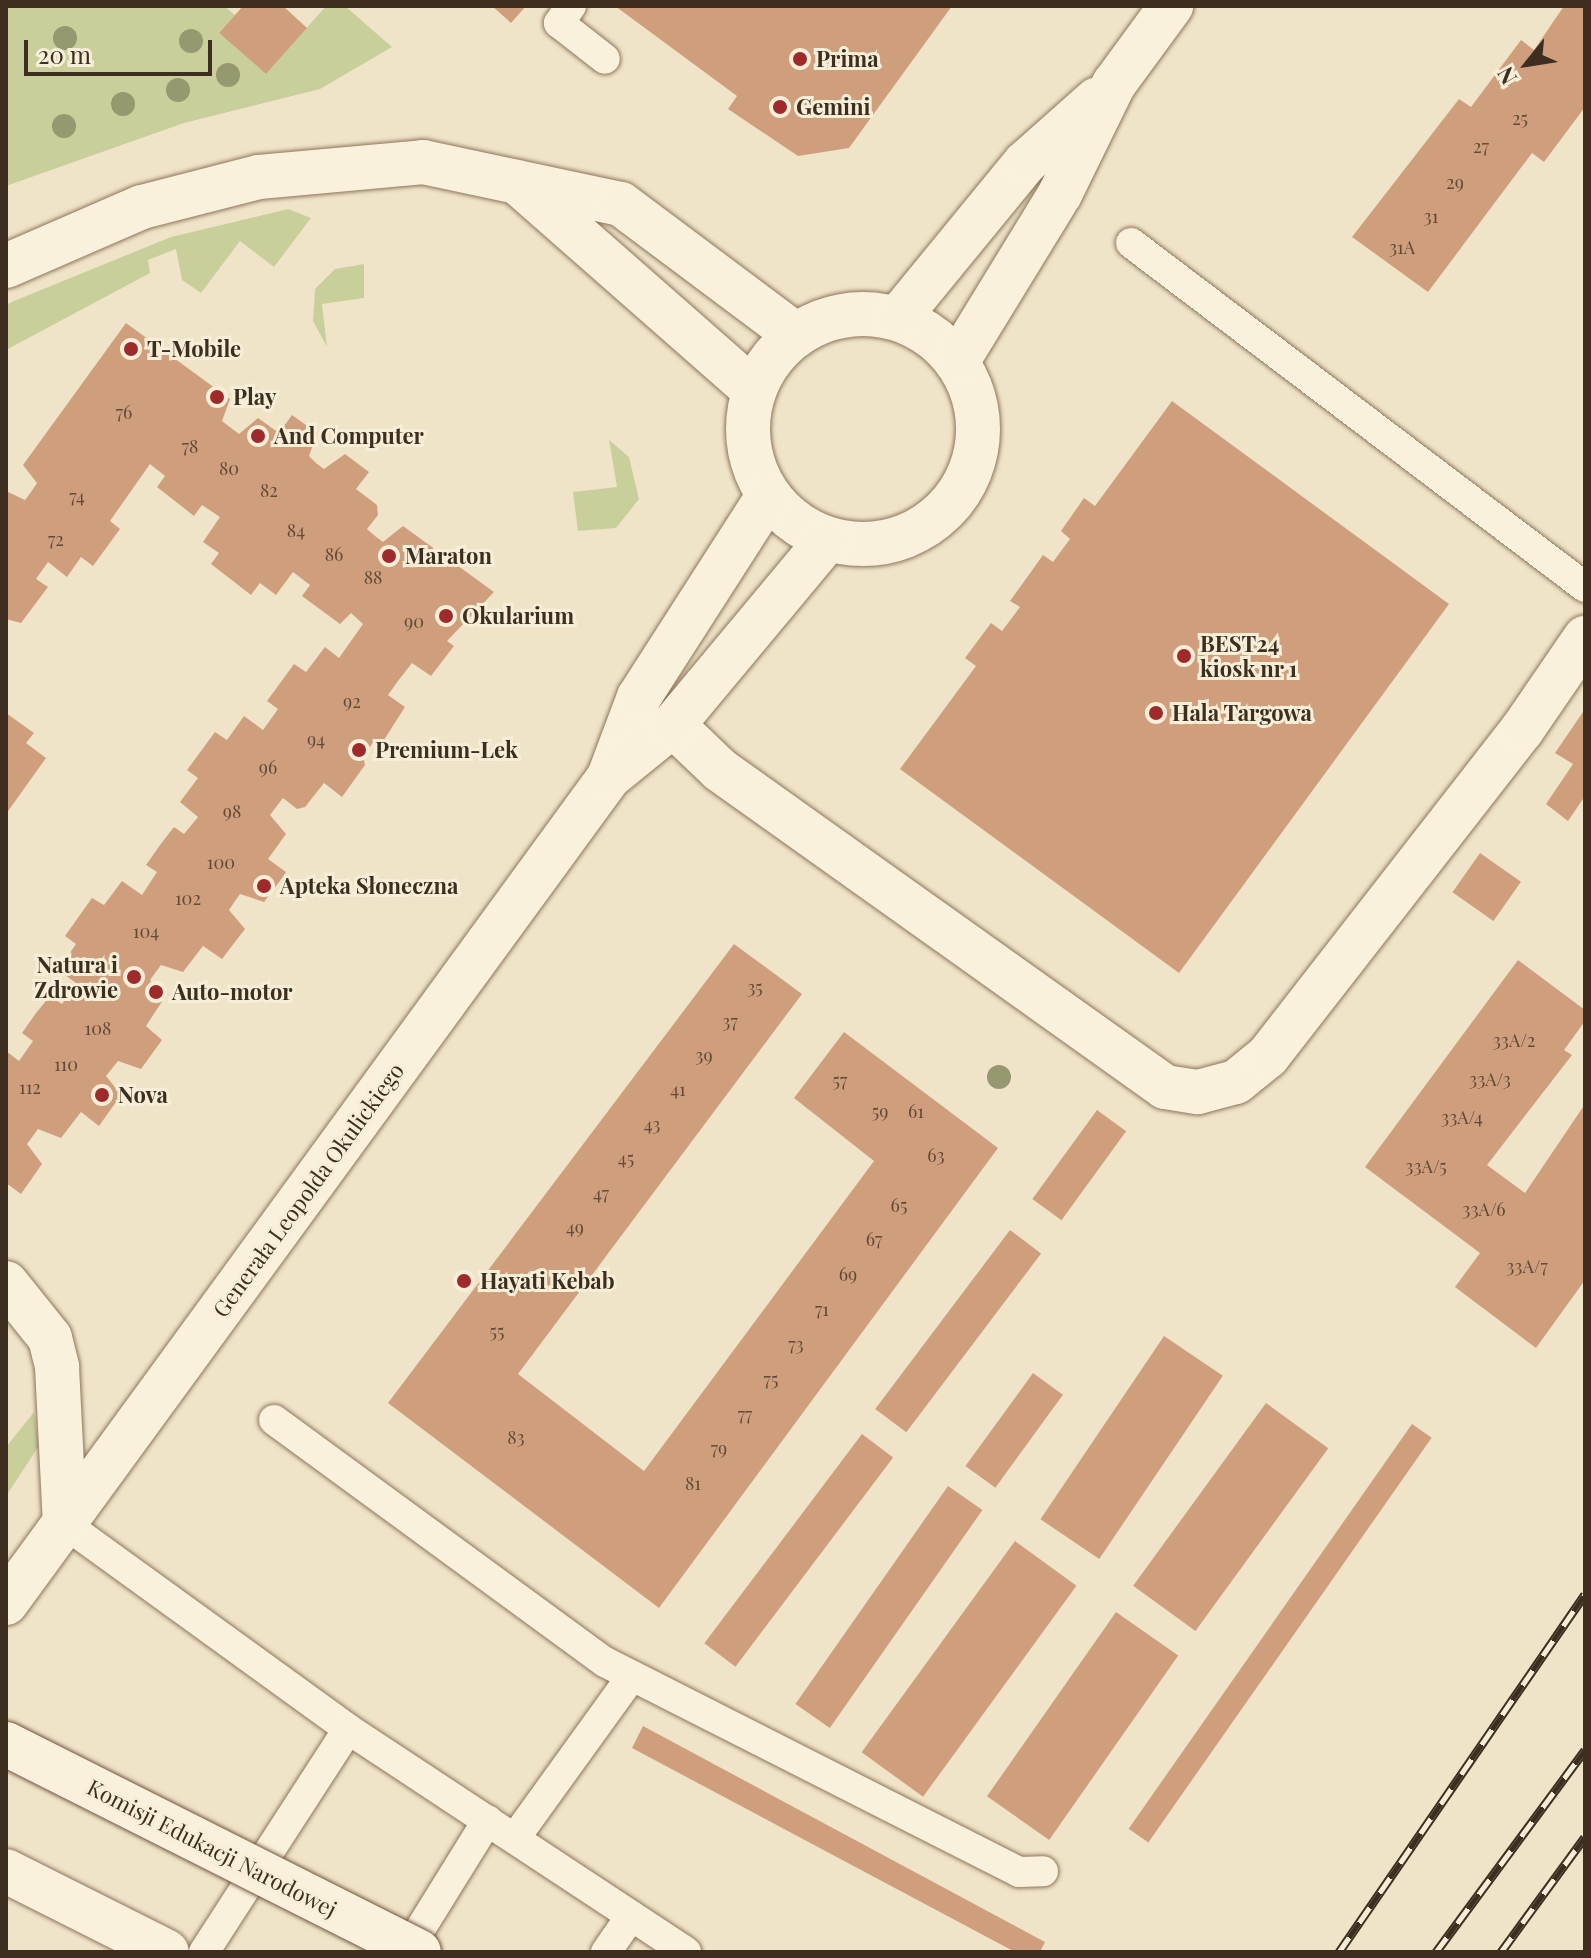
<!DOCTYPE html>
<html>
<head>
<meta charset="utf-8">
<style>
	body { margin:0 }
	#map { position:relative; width:1591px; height:1958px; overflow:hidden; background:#f0e4c8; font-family:"Playfair Display",serif }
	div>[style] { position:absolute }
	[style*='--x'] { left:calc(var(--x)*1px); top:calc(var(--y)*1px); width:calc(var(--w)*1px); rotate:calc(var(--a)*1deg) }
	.green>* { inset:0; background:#c9cf9b }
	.building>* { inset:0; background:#cf9f7d; transform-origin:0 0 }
	.roads { filter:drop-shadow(0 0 2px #8d765c) drop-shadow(0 0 2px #8d765c) }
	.lane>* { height:30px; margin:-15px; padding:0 15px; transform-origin:15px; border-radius:15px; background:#faf1dc }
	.street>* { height:44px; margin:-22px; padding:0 22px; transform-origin:22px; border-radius:22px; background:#faf1dc }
	.secondary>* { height:44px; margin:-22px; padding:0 22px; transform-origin:22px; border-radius:22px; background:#faf1dc }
	.secondary>.ring { margin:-22px; padding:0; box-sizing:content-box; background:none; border:44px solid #faf1dc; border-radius:50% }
	.rail>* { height:9px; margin-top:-4.5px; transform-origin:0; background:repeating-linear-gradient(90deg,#f7eed8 0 18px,#3d2e20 0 36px); box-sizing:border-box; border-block:2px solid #3d2e20 }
	.bridges { filter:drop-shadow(0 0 2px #6f573f) drop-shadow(0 0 2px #6f573f) }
	.secondary-bridge>* { height:44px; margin:-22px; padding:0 22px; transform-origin:22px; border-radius:22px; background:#faf1dc }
	.trees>* { width:24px; height:24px; margin:-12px; border-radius:50%; background:#96986f }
	.dots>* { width:22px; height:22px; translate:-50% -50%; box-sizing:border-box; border:4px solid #f7eed8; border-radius:50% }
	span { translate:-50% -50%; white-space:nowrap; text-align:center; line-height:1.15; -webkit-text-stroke:6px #f7eed8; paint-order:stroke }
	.number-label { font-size:18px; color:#624a37 }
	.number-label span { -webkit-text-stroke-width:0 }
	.poi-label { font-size:22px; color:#3d2e20; font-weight:700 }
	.left { translate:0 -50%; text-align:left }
	.right { translate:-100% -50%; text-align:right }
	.street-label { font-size:22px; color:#3d2e20 }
	.frame { position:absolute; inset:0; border:8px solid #3d2e20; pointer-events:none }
	.north { position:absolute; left:1487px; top:24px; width:80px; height:80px; -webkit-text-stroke:6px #f7eed8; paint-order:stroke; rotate:240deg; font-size:22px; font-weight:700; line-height:32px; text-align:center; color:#3d2e20 }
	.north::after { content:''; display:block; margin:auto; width:28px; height:36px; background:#3d2e20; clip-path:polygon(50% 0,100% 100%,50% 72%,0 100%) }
	.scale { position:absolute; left:24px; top:40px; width:188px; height:36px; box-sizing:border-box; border:4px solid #3d2e20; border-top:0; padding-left:10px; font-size:24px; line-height:28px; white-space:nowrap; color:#3d2e20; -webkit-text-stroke:6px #f7eed8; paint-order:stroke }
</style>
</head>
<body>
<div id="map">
	<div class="green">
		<i style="clip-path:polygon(6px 6px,224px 6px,235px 15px,219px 33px,266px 74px,326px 6px,345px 6px,392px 47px,320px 89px,184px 123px,6px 186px)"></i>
		<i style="clip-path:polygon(288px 209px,311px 218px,274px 267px,240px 241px,201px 293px,182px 280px,176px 249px,148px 260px,150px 273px,6px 350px,6px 305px,14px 301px,171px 237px)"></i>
		<i style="clip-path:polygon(364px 264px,364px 298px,322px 304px,327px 347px,313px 321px,315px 289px,335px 269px)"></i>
		<i style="clip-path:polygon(609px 440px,629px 457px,639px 499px,616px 528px,578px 531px,573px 492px,617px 487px)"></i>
		<i style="clip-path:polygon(34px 1412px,39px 1446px,6px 1496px,6px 1447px)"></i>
	</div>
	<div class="building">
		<i style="clip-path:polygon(243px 6px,283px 6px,307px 28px,266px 74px,219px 33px)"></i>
		<i style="clip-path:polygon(492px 6px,526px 6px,511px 23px)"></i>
		<i style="clip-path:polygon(615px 6px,952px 6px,849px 148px,798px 156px,728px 109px,737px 96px)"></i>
		<i style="clip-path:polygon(1564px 6px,1585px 6px,1585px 107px,1544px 162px,1532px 153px,1428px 292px,1352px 237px,1459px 99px,1471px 107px,1521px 40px,1534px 50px)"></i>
		<i style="clip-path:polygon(126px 323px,230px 399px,222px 421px,239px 434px,258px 418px,279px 433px,292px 415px,317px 433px,309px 456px,316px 463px,324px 469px,345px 454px,369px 472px,356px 489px,377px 505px,378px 515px,367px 529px,375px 536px,383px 542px,403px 526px,494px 592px,447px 641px,454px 646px,431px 676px,412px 663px,398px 681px,388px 695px,405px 707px,384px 740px,375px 740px,363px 756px,365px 765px,342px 797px,324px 783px,305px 807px,297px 809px,283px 798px,270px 815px,286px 834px,268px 859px,286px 872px,282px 878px,264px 902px,240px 894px,235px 901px,229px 910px,245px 929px,222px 959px,203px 946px,183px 972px,161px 965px,150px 980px,163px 1000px,146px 1026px,162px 1040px,141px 1069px,118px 1061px,106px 1076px,121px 1095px,99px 1126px,81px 1112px,61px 1138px,38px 1129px,27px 1144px,42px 1164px,21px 1194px,6px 1183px,6px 1051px,19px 1061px,33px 1041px,22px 1033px,36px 1013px,50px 996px,62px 1004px,76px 983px,58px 970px,76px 944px,65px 936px,92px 898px,104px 905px,122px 881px,142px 895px,157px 872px,146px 865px,160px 845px,174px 827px,184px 834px,198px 817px,180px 802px,198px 778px,187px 770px,215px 732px,227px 740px,244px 716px,263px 730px,278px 709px,267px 701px,294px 664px,306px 672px,325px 647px,339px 658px,363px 624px,351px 613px,340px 624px,302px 596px,310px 585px,293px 572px,276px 595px,260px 583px,251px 595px,211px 564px,219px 553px,203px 542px,220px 517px,202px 505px,194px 516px,157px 487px,165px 476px,150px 464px,110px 521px,120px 529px,93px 566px,81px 557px,67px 577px,48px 562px,36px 579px,48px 587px,21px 623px,6px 619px,6px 491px,25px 500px,31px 492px,37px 483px,23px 465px)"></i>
		<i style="clip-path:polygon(1172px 401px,1449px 604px,1179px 973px,900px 769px,976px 666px,965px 658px,991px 623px,1002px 631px,1020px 607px,1010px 601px,1043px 555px,1053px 562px,1070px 539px,1061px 531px,1084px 498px,1095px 506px)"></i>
		<i style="clip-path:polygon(1585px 709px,1585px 796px,1568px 821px,1546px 804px,1573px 764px,1555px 753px)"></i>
		<i style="clip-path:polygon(6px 713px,34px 733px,26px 743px,46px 758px,6px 814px)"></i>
		<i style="left:1480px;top:853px;width:50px;height:48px;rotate:35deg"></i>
		<i style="clip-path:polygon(734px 944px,802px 994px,518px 1374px,644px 1471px,874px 1161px,794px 1098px,844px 1032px,998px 1148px,659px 1608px,388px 1403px)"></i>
		<i style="clip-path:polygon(1518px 960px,1585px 1010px,1585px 1021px,1564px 1050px,1572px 1055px,1487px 1165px,1525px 1193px,1585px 1104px,1585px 1280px,1536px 1348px,1455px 1287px,1480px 1253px,1365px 1167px)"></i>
		<i style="left:1097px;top:1110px;width:36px;height:110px;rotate:36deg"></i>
		<i style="left:1010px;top:1230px;width:39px;height:224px;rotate:37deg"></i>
		<i style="left:1164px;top:1336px;width:71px;height:221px;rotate:34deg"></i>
		<i style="left:1033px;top:1373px;width:37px;height:115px;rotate:36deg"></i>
		<i style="left:1266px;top:1403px;width:77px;height:226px;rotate:36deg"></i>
		<i style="left:1412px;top:1424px;width:24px;height:494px;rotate:35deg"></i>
		<i style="left:862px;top:1434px;width:39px;height:262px;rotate:37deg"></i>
		<i style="left:948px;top:1486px;width:42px;height:266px;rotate:35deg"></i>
		<i style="left:1015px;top:1541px;width:76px;height:261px;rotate:36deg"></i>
		<i style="left:1116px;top:1612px;width:76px;height:225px;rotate:35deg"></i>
		<i style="clip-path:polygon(643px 1726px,1045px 1942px,1040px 1952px,1015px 1952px,632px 1748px)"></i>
	</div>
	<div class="roads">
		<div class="lane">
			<i style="--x:571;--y:6;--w:21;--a:125"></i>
			<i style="--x:559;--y:23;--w:58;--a:38"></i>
			<i style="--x:1131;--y:243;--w:570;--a:37.15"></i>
			<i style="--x:274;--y:1420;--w:410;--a:36.2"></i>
			<i style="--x:605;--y:1662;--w:464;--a:26.9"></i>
			<i style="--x:1019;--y:1872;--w:24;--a:-2"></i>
			<i style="--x:65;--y:1524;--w:349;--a:35.9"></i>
			<i style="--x:348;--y:1729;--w:405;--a:33.4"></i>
			<i style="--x:515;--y:1838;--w:198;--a:-54.2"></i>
			<i style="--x:204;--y:1952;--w:265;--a:-57.1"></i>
			<i style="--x:406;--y:1952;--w:155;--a:-58.2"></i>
			<i style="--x:606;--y:1952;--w:44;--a:-55.2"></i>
		</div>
		<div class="street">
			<i style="--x:673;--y:725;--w:65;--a:43.8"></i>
			<i style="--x:720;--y:770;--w:546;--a:35.46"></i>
			<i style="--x:1165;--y:1087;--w:33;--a:9"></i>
			<i style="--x:1198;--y:1092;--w:39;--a:-15"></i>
			<i style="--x:1236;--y:1082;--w:41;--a:-39.1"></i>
			<i style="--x:1268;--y:1056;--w:413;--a:-52.1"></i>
			<i style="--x:1522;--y:730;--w:112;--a:-55.6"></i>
			<i style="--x:6;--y:1283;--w:70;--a:51.3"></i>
			<i style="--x:50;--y:1338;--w:30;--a:76"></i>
			<i style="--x:57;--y:1367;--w:157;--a:87.1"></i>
		</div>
		<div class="secondary">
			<i style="--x:517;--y:182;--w:315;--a:41.3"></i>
			<i style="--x:6;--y:266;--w:148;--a:-23.5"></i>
			<i style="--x:142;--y:207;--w:121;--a:-14.4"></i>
			<i style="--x:259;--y:177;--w:165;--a:-5.2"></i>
			<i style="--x:423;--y:162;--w:202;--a:12"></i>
			<i style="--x:621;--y:204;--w:219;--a:36.8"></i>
			<i class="ring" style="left:748px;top:314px;width:186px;height:186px"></i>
			<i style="--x:898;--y:318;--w:200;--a:-50.7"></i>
			<i style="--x:1025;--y:163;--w:96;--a:-41.6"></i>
			<i style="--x:957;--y:362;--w:197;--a:-58.5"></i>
			<i style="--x:1060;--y:194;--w:123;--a:-63.9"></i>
			<i style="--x:1114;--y:84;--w:97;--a:-53.8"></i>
			<i style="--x:610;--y:774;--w:82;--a:-69.4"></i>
			<i style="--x:639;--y:697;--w:239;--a:-57.3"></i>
			<i style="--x:6;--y:1603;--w:1023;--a:-53.87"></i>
			<i style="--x:609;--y:777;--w:82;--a:-39.1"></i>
			<i style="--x:673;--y:725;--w:241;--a:-50.2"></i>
			<i style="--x:6;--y:1871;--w:180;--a:26.7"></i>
		</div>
	</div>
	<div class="rail">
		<i style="--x:1339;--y:1952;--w:434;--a:-55.5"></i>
		<i style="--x:1436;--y:1952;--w:251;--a:-53.6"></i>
		<i style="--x:1501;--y:1952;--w:142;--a:-53.9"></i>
	</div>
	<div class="bridges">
		<div class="secondary-bridge">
			<i style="--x:6;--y:1744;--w:462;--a:26.7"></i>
		</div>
	</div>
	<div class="trees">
		<i style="left:65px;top:38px"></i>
		<i style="left:191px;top:41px"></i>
		<i style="left:228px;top:75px"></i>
		<i style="left:178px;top:90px"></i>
		<i style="left:123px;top:104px"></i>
		<i style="left:64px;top:126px"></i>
		<i style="left:999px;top:1077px"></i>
	</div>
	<div class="dots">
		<i style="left:800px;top:59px;background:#9e2a2b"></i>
		<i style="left:780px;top:107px;background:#9e2a2b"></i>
		<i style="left:131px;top:349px;background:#9e2a2b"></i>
		<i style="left:217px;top:397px;background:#9e2a2b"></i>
		<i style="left:258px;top:436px;background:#9e2a2b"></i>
		<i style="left:389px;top:556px;background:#9e2a2b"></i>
		<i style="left:446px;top:616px;background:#9e2a2b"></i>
		<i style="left:1184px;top:656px;background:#9e2a2b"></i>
		<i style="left:1156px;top:713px;background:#9e2a2b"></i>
		<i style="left:359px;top:750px;background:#9e2a2b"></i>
		<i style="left:264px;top:886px;background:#9e2a2b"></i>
		<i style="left:134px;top:977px;background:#9e2a2b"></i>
		<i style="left:156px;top:992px;background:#9e2a2b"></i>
		<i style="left:102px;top:1095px;background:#9e2a2b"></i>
		<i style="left:464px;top:1281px;background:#9e2a2b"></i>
	</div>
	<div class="number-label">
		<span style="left:1520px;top:118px">25</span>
		<span style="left:1481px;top:146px">27</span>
		<span style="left:1455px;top:182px">29</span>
		<span style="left:1431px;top:216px">31</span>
		<span style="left:1402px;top:247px">31A</span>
		<span style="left:124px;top:412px">76</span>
		<span style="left:190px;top:446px">78</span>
		<span style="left:229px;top:468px">80</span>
		<span style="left:269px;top:490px">82</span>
		<span style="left:77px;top:496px">74</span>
		<span style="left:296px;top:530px">84</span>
		<span style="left:56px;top:539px">72</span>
		<span style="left:334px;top:554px">86</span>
		<span style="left:373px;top:577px">88</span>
		<span style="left:414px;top:621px">90</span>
		<span style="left:352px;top:701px">92</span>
		<span style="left:316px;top:739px">94</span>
		<span style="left:268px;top:767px">96</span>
		<span style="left:232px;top:811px">98</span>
		<span style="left:221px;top:862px">100</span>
		<span style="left:188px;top:898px">102</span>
		<span style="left:146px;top:931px">104</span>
		<span style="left:755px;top:987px">35</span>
		<span style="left:730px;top:1021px">37</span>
		<span style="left:98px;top:1028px">108</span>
		<span style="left:1514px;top:1040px">33A/2</span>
		<span style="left:704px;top:1055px">39</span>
		<span style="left:66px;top:1064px">110</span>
		<span style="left:1490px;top:1079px">33A/3</span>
		<span style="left:840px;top:1080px">57</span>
		<span style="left:30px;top:1087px">112</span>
		<span style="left:678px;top:1089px">41</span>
		<span style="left:880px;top:1111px">59</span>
		<span style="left:916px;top:1111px">61</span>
		<span style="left:1462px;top:1117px">33A/4</span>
		<span style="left:652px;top:1124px">43</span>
		<span style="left:936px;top:1155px">63</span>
		<span style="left:626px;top:1158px">45</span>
		<span style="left:1426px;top:1166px">33A/5</span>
		<span style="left:601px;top:1193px">47</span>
		<span style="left:899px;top:1205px">65</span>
		<span style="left:1484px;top:1209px">33A/6</span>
		<span style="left:575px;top:1227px">49</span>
		<span style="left:874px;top:1239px">67</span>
		<span style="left:1527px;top:1266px">33A/7</span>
		<span style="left:848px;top:1274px">69</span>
		<span style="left:822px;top:1309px">71</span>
		<span style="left:497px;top:1331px">55</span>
		<span style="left:796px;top:1344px">73</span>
		<span style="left:771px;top:1379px">75</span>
		<span style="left:745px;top:1414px">77</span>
		<span style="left:516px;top:1437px">83</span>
		<span style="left:719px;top:1448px">79</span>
		<span style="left:693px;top:1483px">81</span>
	</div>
	<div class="poi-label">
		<span class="left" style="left:816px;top:59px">Prima</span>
		<span class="left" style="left:796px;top:107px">Gemini</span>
		<span class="left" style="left:147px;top:349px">T-Mobile</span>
		<span class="left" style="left:233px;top:397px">Play</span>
		<span class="left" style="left:274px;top:436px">And Computer</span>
		<span class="left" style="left:405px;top:556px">Maraton</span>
		<span class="left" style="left:462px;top:616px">Okularium</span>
		<span class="left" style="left:1200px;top:656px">BEST24<br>kiosk nr 1</span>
		<span class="left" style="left:1172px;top:713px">Hala Targowa</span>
		<span class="left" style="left:375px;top:750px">Premium-Lek</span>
		<span class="left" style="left:280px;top:886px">Apteka Słoneczna</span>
		<span class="right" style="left:118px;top:977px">Natura i<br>Zdrowie</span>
		<span class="left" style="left:172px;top:992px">Auto-motor</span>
		<span class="left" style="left:118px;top:1095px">Nova</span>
		<span class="left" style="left:480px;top:1281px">Hayati Kebab</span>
	</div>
	<div class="street-label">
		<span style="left:308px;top:1190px;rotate:-54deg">Generała Leopolda Okulickiego</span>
		<span style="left:212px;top:1848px;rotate:27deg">Komisji Edukacji Narodowej</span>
	</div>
	<div class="frame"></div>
	<div class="north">N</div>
	<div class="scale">20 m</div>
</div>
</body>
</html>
